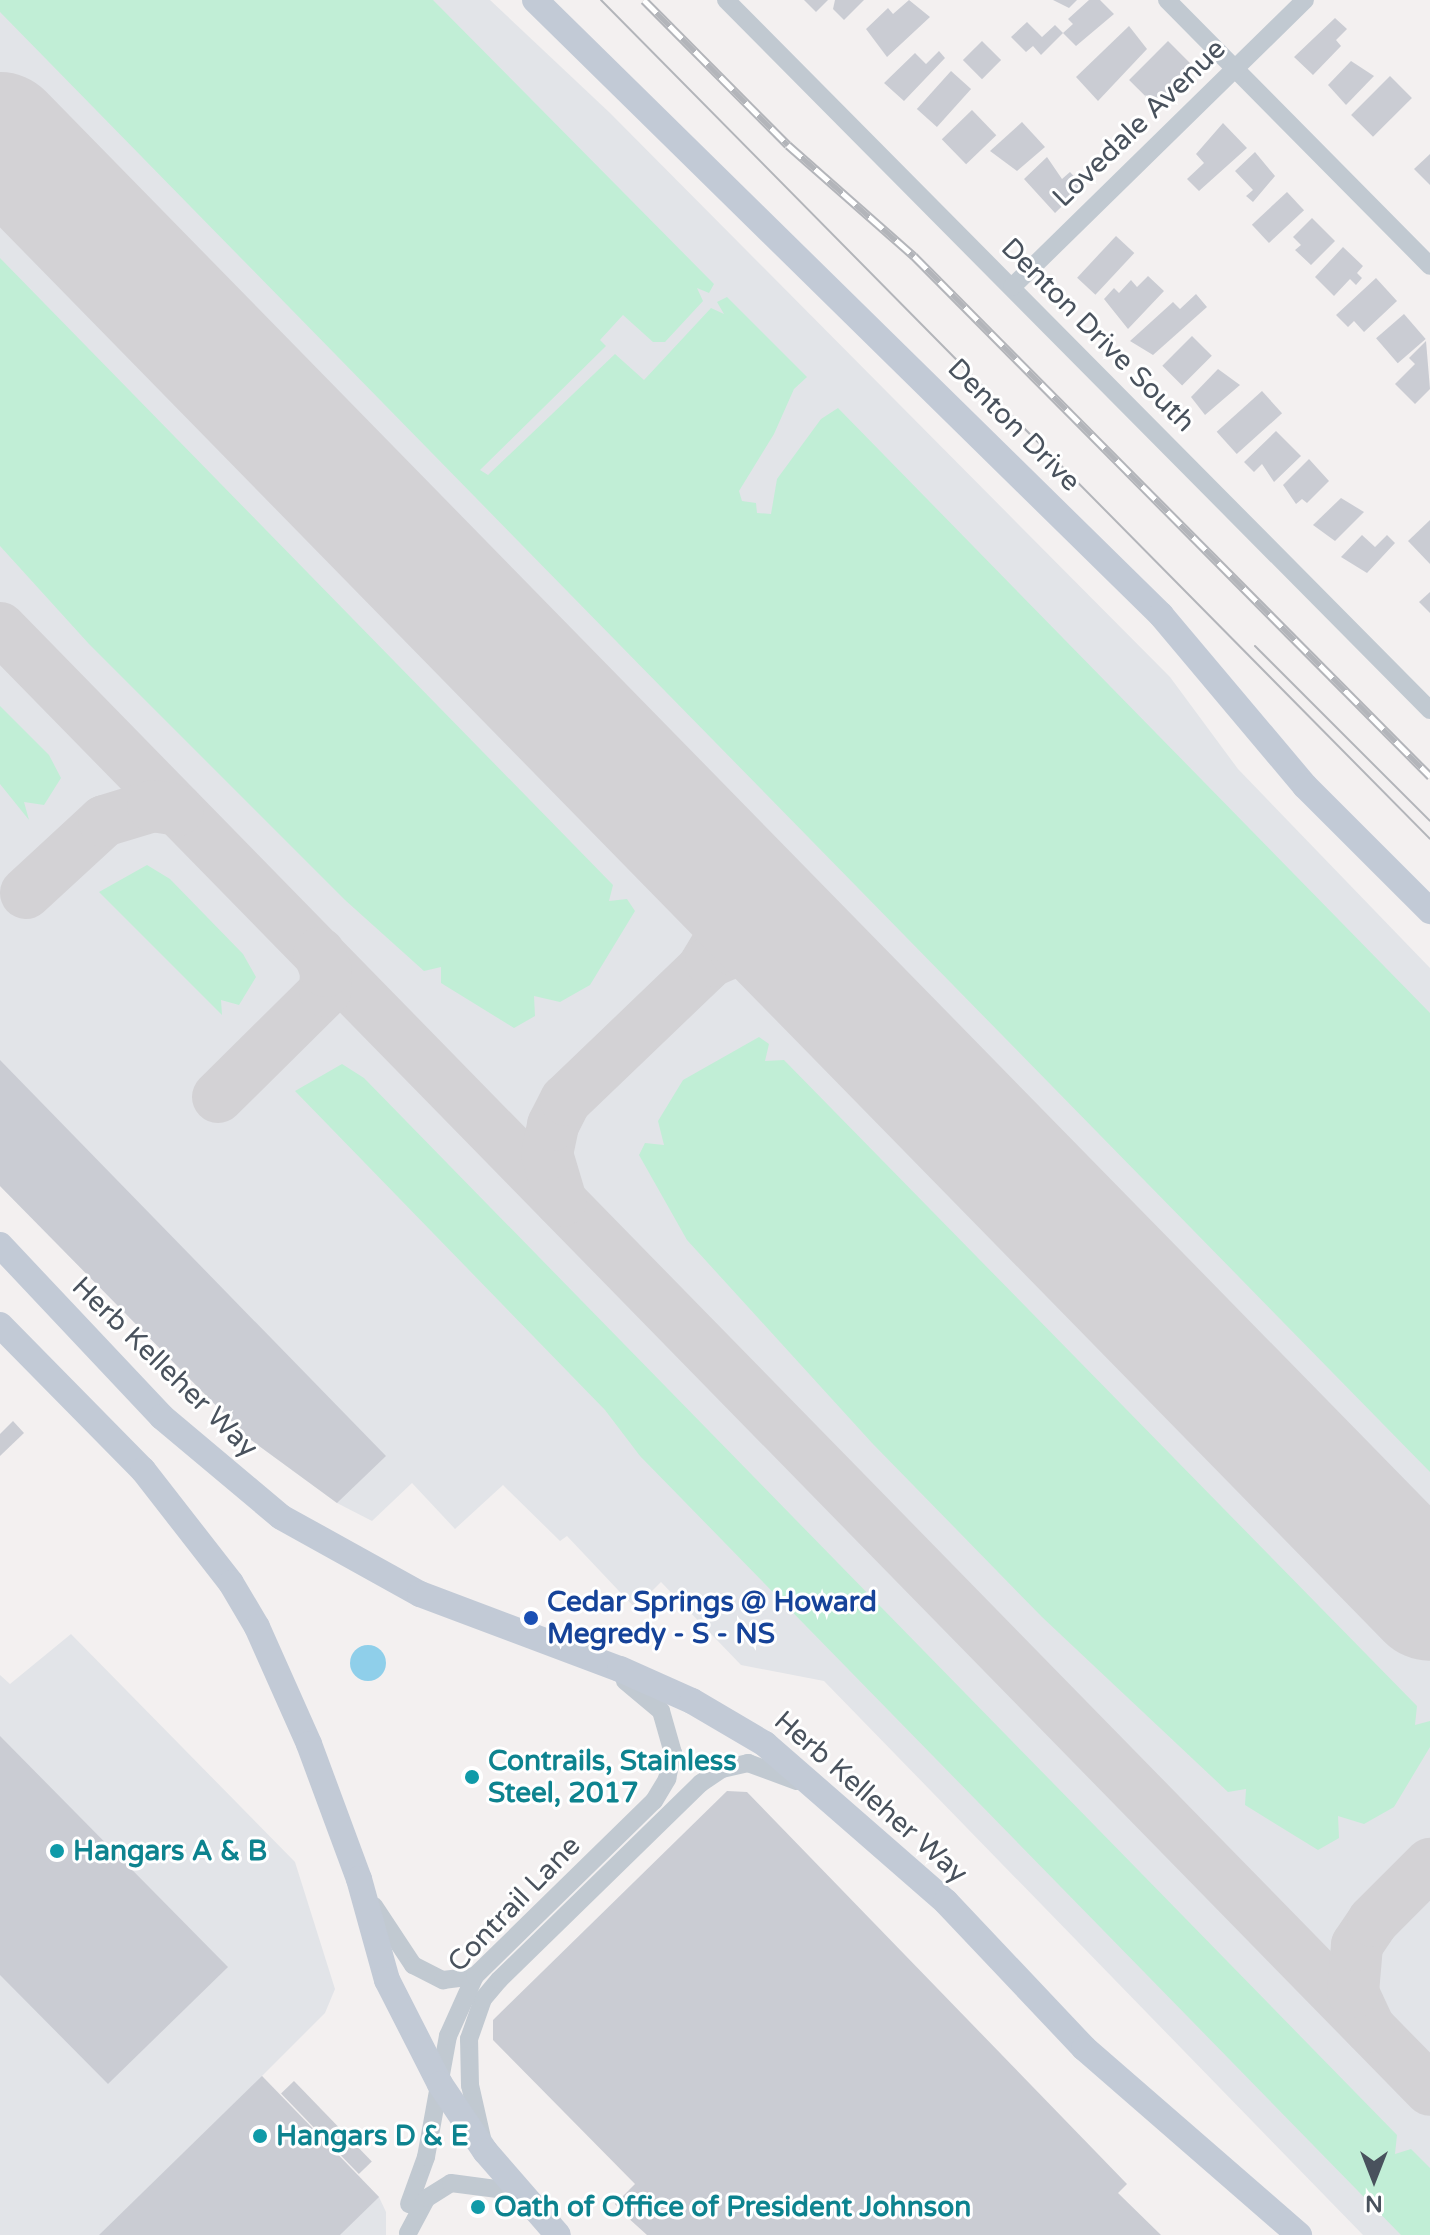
<!DOCTYPE html>
<html>
<head>
<meta charset="utf-8">
<style>
	body { margin:0 }
	#map { position:relative; width:1430px; height:2235px; overflow:hidden; background:#f3f0f0; font-family:"Varela Round",sans-serif }
	div>[style] { position:absolute }
	[style*='--x'] { left:calc(var(--x)*1px); top:calc(var(--y)*1px); width:calc(var(--w)*1px); rotate:calc(var(--a)*1deg) }
	.airport>* { inset:0; background:#e2e4e8 }
	.green>* { inset:0; background:#c1eed6 }
	.water>* { inset:0; background:#8fcfea }
	.round { border-radius:50% }
	.taxiway>* { height:52px; margin:-26px; padding:0 26px; transform-origin:26px; border-radius:26px; background:#d3d2d5 }
	.runway>* { height:128px; margin:-64px; padding:0 64px; transform-origin:64px; border-radius:64px; background:#d3d2d5 }
	.building>* { inset:0; background:#caccd3; transform-origin:0 0 }
	.minor>* { height:18px; margin:-9px; padding:0 9px; transform-origin:9px; border-radius:9px; background:#c1c9d1 }
	.secondary>* { height:26px; margin:-13px; padding:0 13px; transform-origin:13px; border-radius:13px; background:#c2cad6 }
	.tram>* { height:2px; margin:-1px; padding:0 1px; transform-origin:1px; border-radius:1px; background:#b3b5ba }
	.rail>* { height:9px; margin-top:-4.5px; transform-origin:0; background:repeating-linear-gradient(90deg,#fff 0 18px,#b3b5ba 0 36px); box-sizing:border-box; border-block:2px solid #b3b5ba }
	.dots>* { width:22px; height:22px; translate:-50% -50%; box-sizing:border-box; border:4px solid #fff; border-radius:50% }
	span { translate:-50% -50%; white-space:nowrap; text-align:center; line-height:1.15; -webkit-text-stroke:6px #fff; paint-order:stroke }
	.street-label { font-size:28px; color:#49525d }
	.transit-label { font-size:28px; color:#164399; font-weight:700 }
	.left { translate:0 -50%; text-align:left }
	.culture-label { font-size:28px; color:#0d838f; font-weight:700 }
	.north { position:absolute; left:1334px; top:2139px; width:80px; height:80px; -webkit-text-stroke:6px #fff; paint-order:stroke; rotate:180deg; font-size:22px; font-weight:700; line-height:32px; text-align:center; color:#49525d }
	.north::after { content:''; display:block; margin:auto; width:28px; height:36px; background:#49525d; clip-path:polygon(50% 0,100% 100%,50% 72%,0 100%) }
</style>
</head>
<body>
<div id="map">
	<div class="airport">
		<i style="clip-path:polygon(0 0,490px 0,610px 113px,1170px 677px,1238px 769px,1430px 968px,1430px 2235px,1363px 2235px,824px 1681px,741px 1665px,661px 1582px,635px 1608px,567px 1536px,560px 1541px,503px 1485px,455px 1529px,412px 1483px,372px 1521px,337px 1503px,247px 1437px,0 1186px)"></i>
		<i style="clip-path:polygon(71px 1634px,295px 1862px,335px 1989px,325px 2013px,262px 2076px,379px 2197px,386px 2212px,386px 2235px,0 2235px,0 1675px,10px 1684px)"></i>
	</div>
	<div class="green">
		<i style="clip-path:polygon(0 0,433px 0,714px 284px,709px 293px,697px 288px,703px 301px,665px 342px,653px 342px,623px 315px,600px 340px,606px 346px,480px 470px,488px 475px,615px 354px,644px 380px,711px 308px,724px 314px,717px 302px,727px 297px,807px 377px,794px 389px,774px 434px,739px 491px,742px 501px,756px 503px,757px 513px,771px 514px,777px 479px,821px 419px,838px 408px,1430px 1013px,1430px 1472px,0 12px)"></i>
		<i style="clip-path:polygon(0 258px,613px 885px,609px 901px,627px 899px,635px 911px,590px 985px,560px 1002px,534px 996px,535px 1016px,514px 1028px,441px 983px,441px 967px,424px 971px,345px 900px,89px 644px,0 546px)"></i>
		<i style="clip-path:polygon(0 706px,49px 755px,61px 778px,44px 805px,24px 802px,29px 820px,0 784px)"></i>
		<i style="clip-path:polygon(147px 865px,170px 879px,243px 954px,256px 977px,239px 1005px,221px 1000px,222px 1015px,99px 892px)"></i>
		<i style="clip-path:polygon(759px 1037px,769px 1044px,765px 1061px,784px 1060px,1417px 1706px,1415px 1725px,1430px 1721px,1430px 1747px,1394px 1807px,1364px 1824px,1338px 1816px,1339px 1838px,1318px 1850px,1245px 1805px,1246px 1789px,1228px 1792px,1042px 1617px,872px 1443px,687px 1240px,639px 1155px,645px 1143px,664px 1145px,658px 1121px,683px 1080px)"></i>
		<i style="clip-path:polygon(342px 1064px,364px 1078px,1397px 2135px,1395px 2154px,1411px 2149px,1430px 2168px,1430px 2235px,1401px 2235px,640px 1456px,605px 1410px,295px 1091px)"></i>
	</div>
	<div class="water">
		<i class="round" style="left:350px;top:1645px;width:36px;height:36px"></i>
	</div>
	<div class="taxiway">
		<i style="--x:0;--y:153;--w:47;--a:32"></i>
		<i style="--x:0;--y:628;--w:2045;--a:45.63"></i>
		<i style="--x:26;--y:893;--w:106;--a:-42.7"></i>
		<i style="--x:104;--y:821;--w:51;--a:-17"></i>
		<i style="--x:153;--y:806;--w:25;--a:9"></i>
		<i style="--x:703;--y:968;--w:33;--a:-59"></i>
		<i style="--x:720;--y:940;--w:25;--a:-81"></i>
		<i style="--x:724;--y:915;--w:34;--a:-100"></i>
		<i style="--x:718;--y:882;--w:28;--a:-117"></i>
		<i style="--x:218;--y:1097;--w:151;--a:-44.7"></i>
		<i style="--x:325;--y:991;--w:20;--a:-87"></i>
		<i style="--x:326;--y:971;--w:19;--a:-111"></i>
		<i style="--x:561;--y:1201;--w:49;--a:-106.6"></i>
		<i style="--x:547;--y:1154;--w:30;--a:-78"></i>
		<i style="--x:553;--y:1125;--w:28;--a:-63"></i>
		<i style="--x:566;--y:1100;--w:201;--a:-43.8"></i>
		<i style="--x:711;--y:961;--w:26;--a:-23"></i>
		<i style="--x:735;--y:951;--w:28;--a:-4"></i>
		<i style="--x:763;--y:949;--w:43;--a:13.4"></i>
		<i style="--x:1369;--y:2027;--w:38;--a:-115"></i>
		<i style="--x:1353;--y:1992;--w:47;--a:-85.1"></i>
		<i style="--x:1357;--y:1945;--w:29;--a:-56"></i>
		<i style="--x:1373;--y:1921;--w:81;--a:-45"></i>
	</div>
	<div class="runway">
		<i style="--x:0;--y:136;--w:2044;--a:45.61"></i>
	</div>
	<div class="building">
		<i style="clip-path:polygon(804px 0,828px 0,816px 12px)"></i>
		<i style="clip-path:polygon(835px 0,864px 0,844px 20px,833px 9px)"></i>
		<i style="clip-path:polygon(909px 0,930px 17px,887px 57px,866px 29px,888px 8px,893px 14px)"></i>
		<i style="clip-path:polygon(1053px 0,1077px 0,1069px 8px)"></i>
		<i style="clip-path:polygon(1089px 0,1100px 0,1114px 14px,1076px 46px,1063px 33px,1073px 24px,1068px 19px)"></i>
		<i style="clip-path:polygon(1335px 18px,1347px 29px,1336px 40px,1341px 46px,1313px 75px,1294px 57px)"></i>
		<i style="clip-path:polygon(1027px 22px,1042px 37px,1055px 25px,1063px 33px,1041px 55px,1033px 46px,1026px 52px,1011px 37px)"></i>
		<i style="clip-path:polygon(1129px 26px,1147px 49px,1098px 101px,1076px 77px)"></i>
		<i style="left:982px;top:41px;width:27px;height:27px;rotate:45deg"></i>
		<i style="left:1168px;top:41px;width:37px;height:55px;rotate:45deg"></i>
		<i style="clip-path:polygon(939px 51px,945px 58px,904px 101px,884px 83px,915px 53px,926px 64px)"></i>
		<i style="clip-path:polygon(1351px 61px,1374px 76px,1346px 105px,1328px 85px)"></i>
		<i style="left:951px;top:71px;width:27px;height:51px;rotate:42deg"></i>
		<i style="left:1390px;top:76px;width:31px;height:55px;rotate:45deg"></i>
		<i style="left:972px;top:110px;width:35px;height:42px;rotate:46deg"></i>
		<i style="clip-path:polygon(1022px 122px,1045px 147px,1017px 171px,990px 151px)"></i>
		<i style="clip-path:polygon(1223px 123px,1247px 148px,1199px 191px,1187px 179px,1204px 163px,1196px 154px)"></i>
		<i style="clip-path:polygon(1255px 152px,1275px 176px,1253px 202px,1246px 196px,1253px 190px,1235px 171px)"></i>
		<i style="clip-path:polygon(1430px 154px,1430px 185px,1414px 169px)"></i>
		<i style="clip-path:polygon(1047px 157px,1062px 179px,1070px 172px,1083px 186px,1055px 213px,1024px 179px)"></i>
		<i style="left:1287px;top:192px;width:25px;height:48px;rotate:47deg"></i>
		<i style="clip-path:polygon(1312px 218px,1335px 241px,1311px 265px,1295px 250px,1301px 245px,1293px 237px)"></i>
		<i style="left:1116px;top:236px;width:25px;height:57px;rotate:43deg"></i>
		<i style="clip-path:polygon(1343px 247px,1363px 266px,1357px 273px,1362px 278px,1356px 285px,1350px 279px,1334px 296px,1315px 277px)"></i>
		<i style="clip-path:polygon(1148px 276px,1164px 291px,1128px 329px,1104px 299px,1114px 288px,1119px 293px,1131px 280px,1137px 287px)"></i>
		<i style="clip-path:polygon(1376px 278px,1397px 301px,1364px 332px,1354px 321px,1348px 327px,1336px 315px)"></i>
		<i style="clip-path:polygon(1196px 294px,1207px 307px,1153px 355px,1130px 341px,1173px 302px,1180px 309px)"></i>
		<i style="left:1404px;top:314px;width:33px;height:37px;rotate:49deg"></i>
		<i style="left:1192px;top:336px;width:28px;height:42px;rotate:45deg"></i>
		<i style="clip-path:polygon(1426px 341px,1430px 389px,1415px 404px,1395px 384px,1415px 364px,1409px 358px)"></i>
		<i style="clip-path:polygon(1218px 369px,1240px 385px,1205px 415px,1191px 397px)"></i>
		<i style="left:1262px;top:391px;width:30px;height:61px;rotate:48deg"></i>
		<i style="clip-path:polygon(1276px 431px,1301px 456px,1274px 482px,1262px 464px,1254px 472px,1244px 462px)"></i>
		<i style="clip-path:polygon(1309px 459px,1329px 481px,1307px 503px,1302px 499px,1296px 504px,1283px 485px)"></i>
		<i style="clip-path:polygon(1341px 498px,1364px 512px,1335px 541px,1313px 525px)"></i>
		<i style="clip-path:polygon(1430px 520px,1430px 564px,1408px 541px)"></i>
		<i style="clip-path:polygon(1362px 535px,1375px 547px,1387px 535px,1395px 543px,1367px 573px,1341px 557px)"></i>
		<i style="clip-path:polygon(1430px 592px,1430px 613px,1419px 602px)"></i>
		<i style="clip-path:polygon(0 1060px,386px 1456px,337px 1503px,247px 1437px,0 1186px)"></i>
		<i style="clip-path:polygon(13px 1421px,24px 1433px,0 1456px,0 1434px)"></i>
		<i style="clip-path:polygon(0 1736px,228px 1967px,108px 2084px,0 1975px)"></i>
		<i style="clip-path:polygon(727px 1791px,747px 1792px,1127px 2184px,1118px 2193px,1161px 2235px,647px 2235px,626px 2216px,615px 2204px,635px 2184px,493px 2040px,493px 2020px)"></i>
		<i style="clip-path:polygon(262px 2076px,379px 2197px,340px 2235px,99px 2235px)"></i>
		<i style="left:294px;top:2081px;width:112px;height:18px;rotate:46deg"></i>
	</div>
	<div class="minor">
		<i style="--x:726;--y:0;--w:1000;--a:45.24"></i>
		<i style="--x:1167;--y:0;--w:374;--a:45.3"></i>
		<i style="--x:1012;--y:287;--w:410;--a:-44.4"></i>
		<i style="--x:374;--y:1906;--w:71;--a:56.5"></i>
		<i style="--x:413;--y:1965;--w:34;--a:27"></i>
		<i style="--x:443;--y:1980;--w:32;--a:-7"></i>
		<i style="--x:482;--y:2138;--w:54;--a:-102.8"></i>
		<i style="--x:470;--y:2085;--w:46;--a:-91.2"></i>
		<i style="--x:469;--y:2039;--w:42;--a:-70.7"></i>
		<i style="--x:483;--y:1999;--w:25;--a:-50"></i>
		<i style="--x:499;--y:1980;--w:282;--a:-44.3"></i>
		<i style="--x:701;--y:1783;--w:25;--a:-34"></i>
		<i style="--x:722;--y:1769;--w:27;--a:-13"></i>
		<i style="--x:748;--y:1763;--w:52;--a:20.2"></i>
		<i style="--x:409;--y:2204;--w:50;--a:-70.1"></i>
		<i style="--x:426;--y:2157;--w:123;--a:-79.7"></i>
		<i style="--x:448;--y:2036;--w:66;--a:-65.8"></i>
		<i style="--x:475;--y:1976;--w:250;--a:-44.4"></i>
		<i style="--x:654;--y:1801;--w:26;--a:-59"></i>
		<i style="--x:667;--y:1779;--w:27;--a:-77"></i>
		<i style="--x:673;--y:1753;--w:44;--a:-105.9"></i>
		<i style="--x:661;--y:1711;--w:47;--a:-140.2"></i>
		<i style="--x:408;--y:2233;--w:40;--a:-62"></i>
		<i style="--x:427;--y:2198;--w:28;--a:-32"></i>
		<i style="--x:451;--y:2183;--w:69;--a:7.5"></i>
	</div>
	<div class="secondary">
		<i style="--x:535;--y:0;--w:878;--a:44.49"></i>
		<i style="--x:1161;--y:615;--w:224;--a:49.9"></i>
		<i style="--x:1305;--y:786;--w:177;--a:45"></i>
		<i style="--x:0;--y:1245;--w:236;--a:46.7"></i>
		<i style="--x:162;--y:1417;--w:155;--a:40"></i>
		<i style="--x:281;--y:1517;--w:159;--a:29"></i>
		<i style="--x:420;--y:1594;--w:214;--a:20.6"></i>
		<i style="--x:620;--y:1669;--w:79;--a:24"></i>
		<i style="--x:692;--y:1701;--w:85;--a:30.5"></i>
		<i style="--x:765;--y:1744;--w:240;--a:41.1"></i>
		<i style="--x:946;--y:1902;--w:201;--a:46.6"></i>
		<i style="--x:1084;--y:2048;--w:285;--a:41"></i>
		<i style="--x:0;--y:1325;--w:204;--a:45.4"></i>
		<i style="--x:143;--y:1470;--w:143;--a:52.1"></i>
		<i style="--x:231;--y:1583;--w:51;--a:59.4"></i>
		<i style="--x:257;--y:1627;--w:128;--a:66"></i>
		<i style="--x:309;--y:1744;--w:144;--a:69.7"></i>
		<i style="--x:359;--y:1879;--w:105;--a:74.5"></i>
		<i style="--x:387;--y:1980;--w:117;--a:63"></i>
		<i style="--x:440;--y:2084;--w:81;--a:56.1"></i>
		<i style="--x:485;--y:2151;--w:111;--a:49"></i>
	</div>
	<div class="tram">
		<i style="--x:601;--y:0;--w:1179;--a:45.34"></i>
		<i style="--x:1255;--y:646;--w:247;--a:45"></i>
	</div>
	<div class="rail">
		<i style="--x:644;--y:0;--w:204;--a:45.2"></i>
		<i style="--x:788;--y:145;--w:168;--a:41.4"></i>
		<i style="--x:914;--y:256;--w:733;--a:45.22"></i>
	</div>
	<div class="dots">
		<i style="left:531px;top:1618px;background:#1a4fb4"></i>
		<i style="left:472px;top:1777px;background:#0f9aa8"></i>
		<i style="left:57px;top:1851px;background:#0f9aa8"></i>
		<i style="left:260px;top:2136px;background:#0f9aa8"></i>
		<i style="left:478px;top:2207px;background:#0f9aa8"></i>
	</div>
	<div class="street-label">
		<span style="left:1139px;top:123px;rotate:-44deg">Lovedale Avenue</span>
		<span style="left:1098px;top:335px;rotate:45deg">Denton Drive South</span>
		<span style="left:1014px;top:425px;rotate:45deg">Denton Drive</span>
		<span style="left:165px;top:1367px;rotate:44deg">Herb Kelleher Way</span>
		<span style="left:871px;top:1797px;rotate:41deg">Herb Kelleher Way</span>
		<span style="left:514px;top:1904px;rotate:-46deg">Contrail Lane</span>
	</div>
	<div class="transit-label">
		<span class="left" style="left:547px;top:1618px">Cedar Springs @ Howard<br>Megredy - S - NS</span>
	</div>
	<div class="culture-label">
		<span class="left" style="left:488px;top:1777px">Contrails, Stainless<br>Steel, 2017</span>
		<span class="left" style="left:73px;top:1851px">Hangars A &amp; B</span>
		<span class="left" style="left:276px;top:2136px">Hangars D &amp; E</span>
		<span class="left" style="left:494px;top:2207px">Oath of Office of President Johnson</span>
	</div>
	<div class="north">N</div>
</div>
</body>
</html>
